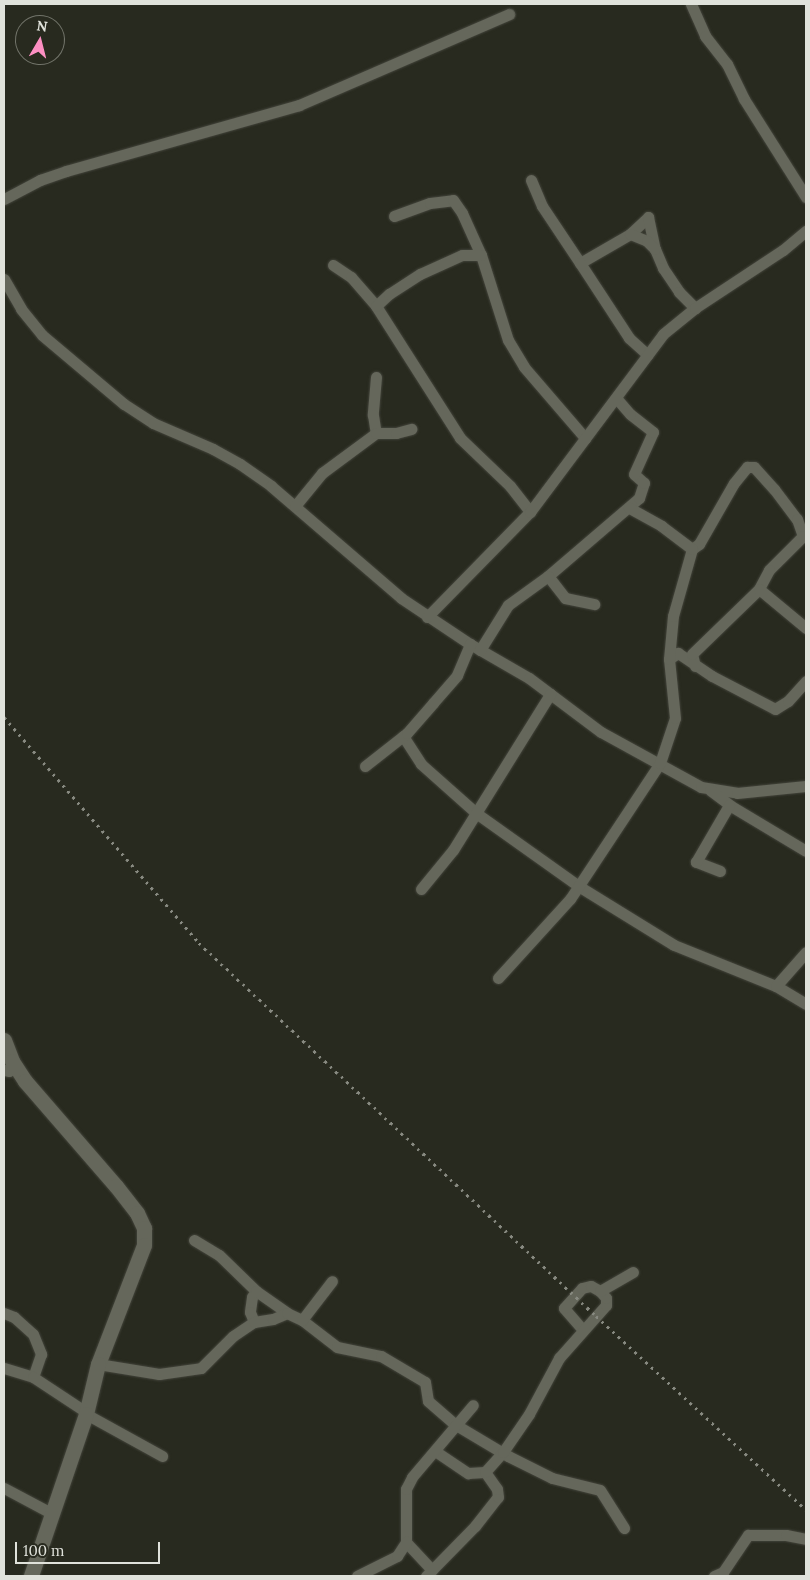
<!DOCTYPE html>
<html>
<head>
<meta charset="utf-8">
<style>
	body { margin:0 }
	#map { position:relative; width:810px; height:1580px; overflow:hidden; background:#282a1f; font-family:Lora,serif }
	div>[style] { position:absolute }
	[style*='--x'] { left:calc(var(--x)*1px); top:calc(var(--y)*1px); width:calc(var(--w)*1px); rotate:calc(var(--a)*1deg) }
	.roads { filter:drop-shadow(0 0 1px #43443b) drop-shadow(0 0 1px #43443b) }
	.street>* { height:11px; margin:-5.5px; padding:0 5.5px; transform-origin:5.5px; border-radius:5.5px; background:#65675b }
	.secondary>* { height:15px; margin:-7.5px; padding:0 7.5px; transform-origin:7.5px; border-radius:7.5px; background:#65675b }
	.rail>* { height:3px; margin-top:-1.5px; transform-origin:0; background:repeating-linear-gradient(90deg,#888a81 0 2.5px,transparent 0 7.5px) }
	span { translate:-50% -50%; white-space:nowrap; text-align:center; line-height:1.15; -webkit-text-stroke:5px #282a1f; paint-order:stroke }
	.frame { position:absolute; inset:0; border:5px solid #e0e2db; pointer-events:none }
	.north { position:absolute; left:15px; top:15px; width:50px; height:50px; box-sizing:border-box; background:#282a1f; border:1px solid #72746a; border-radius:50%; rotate:8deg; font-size:14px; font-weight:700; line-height:20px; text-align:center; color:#e0e2db }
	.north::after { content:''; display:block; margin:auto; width:18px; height:22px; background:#fc8fc2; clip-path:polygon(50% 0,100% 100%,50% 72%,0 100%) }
	.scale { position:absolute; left:15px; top:1542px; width:145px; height:22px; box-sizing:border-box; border:2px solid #e0e2db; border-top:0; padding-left:6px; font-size:15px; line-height:18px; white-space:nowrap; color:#e0e2db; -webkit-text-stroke:4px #282a1f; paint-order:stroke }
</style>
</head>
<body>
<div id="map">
	<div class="roads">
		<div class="street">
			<i style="--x:691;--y:4;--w:35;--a:66"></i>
			<i style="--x:705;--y:36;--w:36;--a:52"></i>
			<i style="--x:727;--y:64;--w:39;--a:64"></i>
			<i style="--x:744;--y:99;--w:116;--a:57.7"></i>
			<i style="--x:531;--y:180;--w:28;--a:67"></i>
			<i style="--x:542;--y:206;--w:69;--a:56.3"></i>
			<i style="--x:580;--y:263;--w:58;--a:-30.1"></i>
			<i style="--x:630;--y:234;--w:25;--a:-43"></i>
			<i style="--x:648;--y:217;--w:33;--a:78"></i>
			<i style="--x:655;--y:249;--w:21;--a:67"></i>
			<i style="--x:663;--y:268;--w:29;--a:56"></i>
			<i style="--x:679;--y:292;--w:23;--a:45"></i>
			<i style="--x:4;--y:199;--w:41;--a:-27.8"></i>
			<i style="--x:40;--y:180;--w:28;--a:-19"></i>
			<i style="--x:66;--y:171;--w:242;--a:-15.8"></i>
			<i style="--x:299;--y:105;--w:229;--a:-23.4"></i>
			<i style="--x:394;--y:216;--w:38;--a:-20"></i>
			<i style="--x:430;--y:203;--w:23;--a:-7"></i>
			<i style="--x:453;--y:200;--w:16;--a:55"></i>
			<i style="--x:462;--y:213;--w:46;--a:65.7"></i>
			<i style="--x:481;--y:255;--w:89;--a:72.4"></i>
			<i style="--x:508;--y:340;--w:31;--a:59"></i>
			<i style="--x:524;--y:367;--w:94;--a:49.3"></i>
			<i style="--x:630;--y:234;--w:18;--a:22"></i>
			<i style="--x:647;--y:241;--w:11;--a:45"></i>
			<i style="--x:580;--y:263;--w:90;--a:56.8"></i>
			<i style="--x:629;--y:338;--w:25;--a:42"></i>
			<i style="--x:333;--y:265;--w:22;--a:34"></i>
			<i style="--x:351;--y:277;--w:38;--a:49"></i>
			<i style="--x:376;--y:306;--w:156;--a:57.5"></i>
			<i style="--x:460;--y:438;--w:69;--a:43.8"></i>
			<i style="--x:510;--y:486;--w:33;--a:52"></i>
			<i style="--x:4;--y:279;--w:34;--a:60"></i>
			<i style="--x:21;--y:309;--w:33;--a:51"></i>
			<i style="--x:42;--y:335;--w:107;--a:40.1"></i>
			<i style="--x:124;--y:404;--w:35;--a:33"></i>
			<i style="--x:153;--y:423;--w:65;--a:23.4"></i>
			<i style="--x:213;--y:449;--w:31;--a:29"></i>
			<i style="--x:240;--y:464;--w:38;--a:35"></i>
			<i style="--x:271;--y:486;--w:172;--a:40.7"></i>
			<i style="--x:401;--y:598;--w:83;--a:33.7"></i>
			<i style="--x:470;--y:644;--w:68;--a:30"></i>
			<i style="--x:529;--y:678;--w:90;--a:36.9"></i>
			<i style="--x:601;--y:732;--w:114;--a:28.8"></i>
			<i style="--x:701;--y:787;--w:36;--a:9"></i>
			<i style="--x:737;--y:793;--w:69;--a:-5.8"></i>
			<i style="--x:376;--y:306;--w:18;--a:-43"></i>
			<i style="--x:389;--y:294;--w:37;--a:-33"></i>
			<i style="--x:420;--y:274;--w:46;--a:-24.3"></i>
			<i style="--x:462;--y:255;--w:19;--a:0"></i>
			<i style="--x:376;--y:377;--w:38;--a:95"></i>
			<i style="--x:373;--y:415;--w:18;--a:81"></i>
			<i style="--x:295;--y:506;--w:43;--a:-50.7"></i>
			<i style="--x:322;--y:473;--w:67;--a:-36.5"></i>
			<i style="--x:376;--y:433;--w:20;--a:0"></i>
			<i style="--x:396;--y:433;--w:16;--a:-15"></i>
			<i style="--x:692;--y:549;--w:9;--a:-36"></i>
			<i style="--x:699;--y:544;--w:70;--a:-60.2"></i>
			<i style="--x:734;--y:483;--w:21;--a:-51"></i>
			<i style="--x:747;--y:467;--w:7;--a:0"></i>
			<i style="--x:754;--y:467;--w:30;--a:48"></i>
			<i style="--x:774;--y:489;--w:38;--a:53"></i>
			<i style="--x:797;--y:519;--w:18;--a:71"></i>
			<i style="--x:803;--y:536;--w:48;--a:135"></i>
			<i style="--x:769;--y:570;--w:21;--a:118"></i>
			<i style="--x:548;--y:576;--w:120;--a:-40.6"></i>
			<i style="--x:639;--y:498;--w:16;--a:-72"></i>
			<i style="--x:644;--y:483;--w:13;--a:-138"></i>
			<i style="--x:634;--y:474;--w:46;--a:-65.7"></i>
			<i style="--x:653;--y:432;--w:29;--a:-142"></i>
			<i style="--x:630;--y:414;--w:21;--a:-131"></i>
			<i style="--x:427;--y:617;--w:147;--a:-45.6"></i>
			<i style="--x:530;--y:512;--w:222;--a:-53.2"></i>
			<i style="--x:663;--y:334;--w:41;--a:-39.1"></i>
			<i style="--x:695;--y:308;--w:105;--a:-33.4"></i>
			<i style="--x:783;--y:250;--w:30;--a:-40"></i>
			<i style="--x:480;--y:650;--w:53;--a:-58.1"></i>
			<i style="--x:508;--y:605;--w:49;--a:-35.9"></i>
			<i style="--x:548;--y:576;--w:28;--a:52"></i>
			<i style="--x:565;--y:598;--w:30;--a:12"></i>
			<i style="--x:669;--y:659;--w:11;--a:-34"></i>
			<i style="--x:678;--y:653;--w:41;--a:34.1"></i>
			<i style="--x:712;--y:676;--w:71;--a:27.6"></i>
			<i style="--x:775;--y:709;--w:15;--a:-32"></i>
			<i style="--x:788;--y:701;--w:27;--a:-48"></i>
			<i style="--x:695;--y:666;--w:12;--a:-104"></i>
			<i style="--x:692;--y:654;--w:93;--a:-44.1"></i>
			<i style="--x:759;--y:589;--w:61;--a:39.7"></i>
			<i style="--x:403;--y:736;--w:33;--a:57"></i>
			<i style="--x:421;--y:764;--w:74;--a:41.7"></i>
			<i style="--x:476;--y:813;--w:128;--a:35.4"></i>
			<i style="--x:580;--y:887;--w:110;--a:31.7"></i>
			<i style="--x:674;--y:945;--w:110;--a:21.9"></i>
			<i style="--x:776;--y:986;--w:35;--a:31"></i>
			<i style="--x:365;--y:766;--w:53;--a:-38.2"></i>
			<i style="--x:407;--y:733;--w:40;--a:-49"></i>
			<i style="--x:433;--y:703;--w:37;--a:-49"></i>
			<i style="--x:457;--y:675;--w:34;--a:-67"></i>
			<i style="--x:710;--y:790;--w:26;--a:37"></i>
			<i style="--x:731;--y:806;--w:87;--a:31"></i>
			<i style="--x:720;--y:871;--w:26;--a:-159"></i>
			<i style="--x:696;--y:862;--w:66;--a:-59.9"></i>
			<i style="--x:421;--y:889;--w:50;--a:-50.6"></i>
			<i style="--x:453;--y:850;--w:184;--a:-58.1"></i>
			<i style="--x:498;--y:978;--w:107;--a:-47.7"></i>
			<i style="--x:570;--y:899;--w:163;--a:-56.5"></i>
			<i style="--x:660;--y:763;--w:47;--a:-71.6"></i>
			<i style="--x:675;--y:718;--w:59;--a:-95.8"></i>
			<i style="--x:669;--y:659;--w:43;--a:-84.7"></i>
			<i style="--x:673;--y:616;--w:70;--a:-74.2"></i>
			<i style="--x:692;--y:549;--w:38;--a:-143"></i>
			<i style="--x:662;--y:526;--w:38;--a:-151"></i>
			<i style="--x:776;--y:986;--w:45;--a:-48.6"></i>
			<i style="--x:4;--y:1070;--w:5;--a:11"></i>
			<i style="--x:9;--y:1071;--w:10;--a:-73"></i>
			<i style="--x:194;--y:1240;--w:29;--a:31"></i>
			<i style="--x:219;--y:1255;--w:52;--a:44.2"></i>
			<i style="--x:256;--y:1291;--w:7;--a:124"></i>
			<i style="--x:252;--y:1297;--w:15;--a:98"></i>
			<i style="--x:250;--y:1312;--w:11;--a:68"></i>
			<i style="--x:256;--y:1291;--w:38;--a:35"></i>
			<i style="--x:4;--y:1313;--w:11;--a:22"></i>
			<i style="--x:14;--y:1317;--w:25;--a:42"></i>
			<i style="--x:33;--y:1334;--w:22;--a:68"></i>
			<i style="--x:41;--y:1354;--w:24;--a:109"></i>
			<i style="--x:302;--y:1320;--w:44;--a:37.6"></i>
			<i style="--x:337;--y:1347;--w:45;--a:11.6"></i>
			<i style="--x:381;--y:1356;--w:51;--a:30.6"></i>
			<i style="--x:425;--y:1382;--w:19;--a:81"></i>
			<i style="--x:428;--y:1401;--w:37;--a:41"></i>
			<i style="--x:456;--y:1425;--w:61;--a:30.8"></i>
			<i style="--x:508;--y:1456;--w:49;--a:26.6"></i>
			<i style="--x:552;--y:1478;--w:49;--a:14"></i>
			<i style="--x:600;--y:1490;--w:45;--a:57.7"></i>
			<i style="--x:583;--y:1330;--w:29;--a:-131"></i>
			<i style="--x:564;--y:1308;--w:27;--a:-48"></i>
			<i style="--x:582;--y:1288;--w:9;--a:-13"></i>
			<i style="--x:591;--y:1286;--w:10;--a:29"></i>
			<i style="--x:98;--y:1364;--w:62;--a:9.3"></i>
			<i style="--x:159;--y:1374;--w:42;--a:-8.1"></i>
			<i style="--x:201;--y:1368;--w:45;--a:-45"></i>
			<i style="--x:233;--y:1336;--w:25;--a:-34"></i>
			<i style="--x:254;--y:1322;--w:19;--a:-9"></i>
			<i style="--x:273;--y:1319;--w:15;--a:-23"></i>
			<i style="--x:287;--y:1313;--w:17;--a:25"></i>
			<i style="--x:302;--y:1320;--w:49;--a:-52.4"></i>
			<i style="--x:4;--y:1368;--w:30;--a:17"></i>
			<i style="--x:33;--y:1377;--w:64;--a:33.4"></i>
			<i style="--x:86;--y:1414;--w:87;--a:28.9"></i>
			<i style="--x:435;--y:1451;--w:40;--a:34"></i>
			<i style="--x:468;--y:1473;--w:17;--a:-3"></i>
			<i style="--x:4;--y:1488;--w:53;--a:28"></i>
			<i style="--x:432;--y:1570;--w:38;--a:-133"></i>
			<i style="--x:406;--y:1542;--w:53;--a:-90"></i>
			<i style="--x:406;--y:1489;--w:13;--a:-63"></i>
			<i style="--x:412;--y:1477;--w:94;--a:-49.7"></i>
			<i style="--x:357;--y:1576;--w:45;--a:-26.6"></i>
			<i style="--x:397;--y:1556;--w:17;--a:-57"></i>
			<i style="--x:426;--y:1576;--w:70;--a:-45.6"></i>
			<i style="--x:475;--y:1526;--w:37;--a:-52"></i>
			<i style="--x:498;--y:1497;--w:8;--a:-97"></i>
			<i style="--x:497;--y:1489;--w:21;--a:-125"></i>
			<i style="--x:485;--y:1472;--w:27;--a:-48"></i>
			<i style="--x:503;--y:1452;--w:46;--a:-55.6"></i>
			<i style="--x:529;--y:1414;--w:64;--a:-61.8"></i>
			<i style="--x:559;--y:1358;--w:71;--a:-48.4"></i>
			<i style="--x:606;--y:1305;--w:7;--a:-90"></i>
			<i style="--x:606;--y:1298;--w:9;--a:-131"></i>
			<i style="--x:600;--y:1291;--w:38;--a:-30"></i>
			<i style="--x:714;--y:1576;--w:10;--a:-24"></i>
			<i style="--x:723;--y:1572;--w:45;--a:-56"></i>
			<i style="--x:748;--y:1535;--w:38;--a:0"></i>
			<i style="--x:786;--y:1535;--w:20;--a:11"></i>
		</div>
		<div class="secondary">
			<i style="--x:4;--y:1040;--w:22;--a:69"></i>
			<i style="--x:12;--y:1061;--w:24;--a:57"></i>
			<i style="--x:25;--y:1081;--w:139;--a:49.1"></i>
			<i style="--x:116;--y:1186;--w:34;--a:52"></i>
			<i style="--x:137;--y:1213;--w:17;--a:65"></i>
			<i style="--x:144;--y:1228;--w:17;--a:90"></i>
			<i style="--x:144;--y:1245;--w:128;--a:111.1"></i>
			<i style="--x:98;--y:1364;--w:51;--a:103.5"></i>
			<i style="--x:86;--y:1414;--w:171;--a:108.8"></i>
		</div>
	</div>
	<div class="rail">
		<i style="--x:4;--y:717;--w:298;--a:49.2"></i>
		<i style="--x:199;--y:943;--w:545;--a:43.21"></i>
		<i style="--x:596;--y:1316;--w:286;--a:42.7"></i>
	</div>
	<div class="frame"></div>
	<div class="north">N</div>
	<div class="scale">100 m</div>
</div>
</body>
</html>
